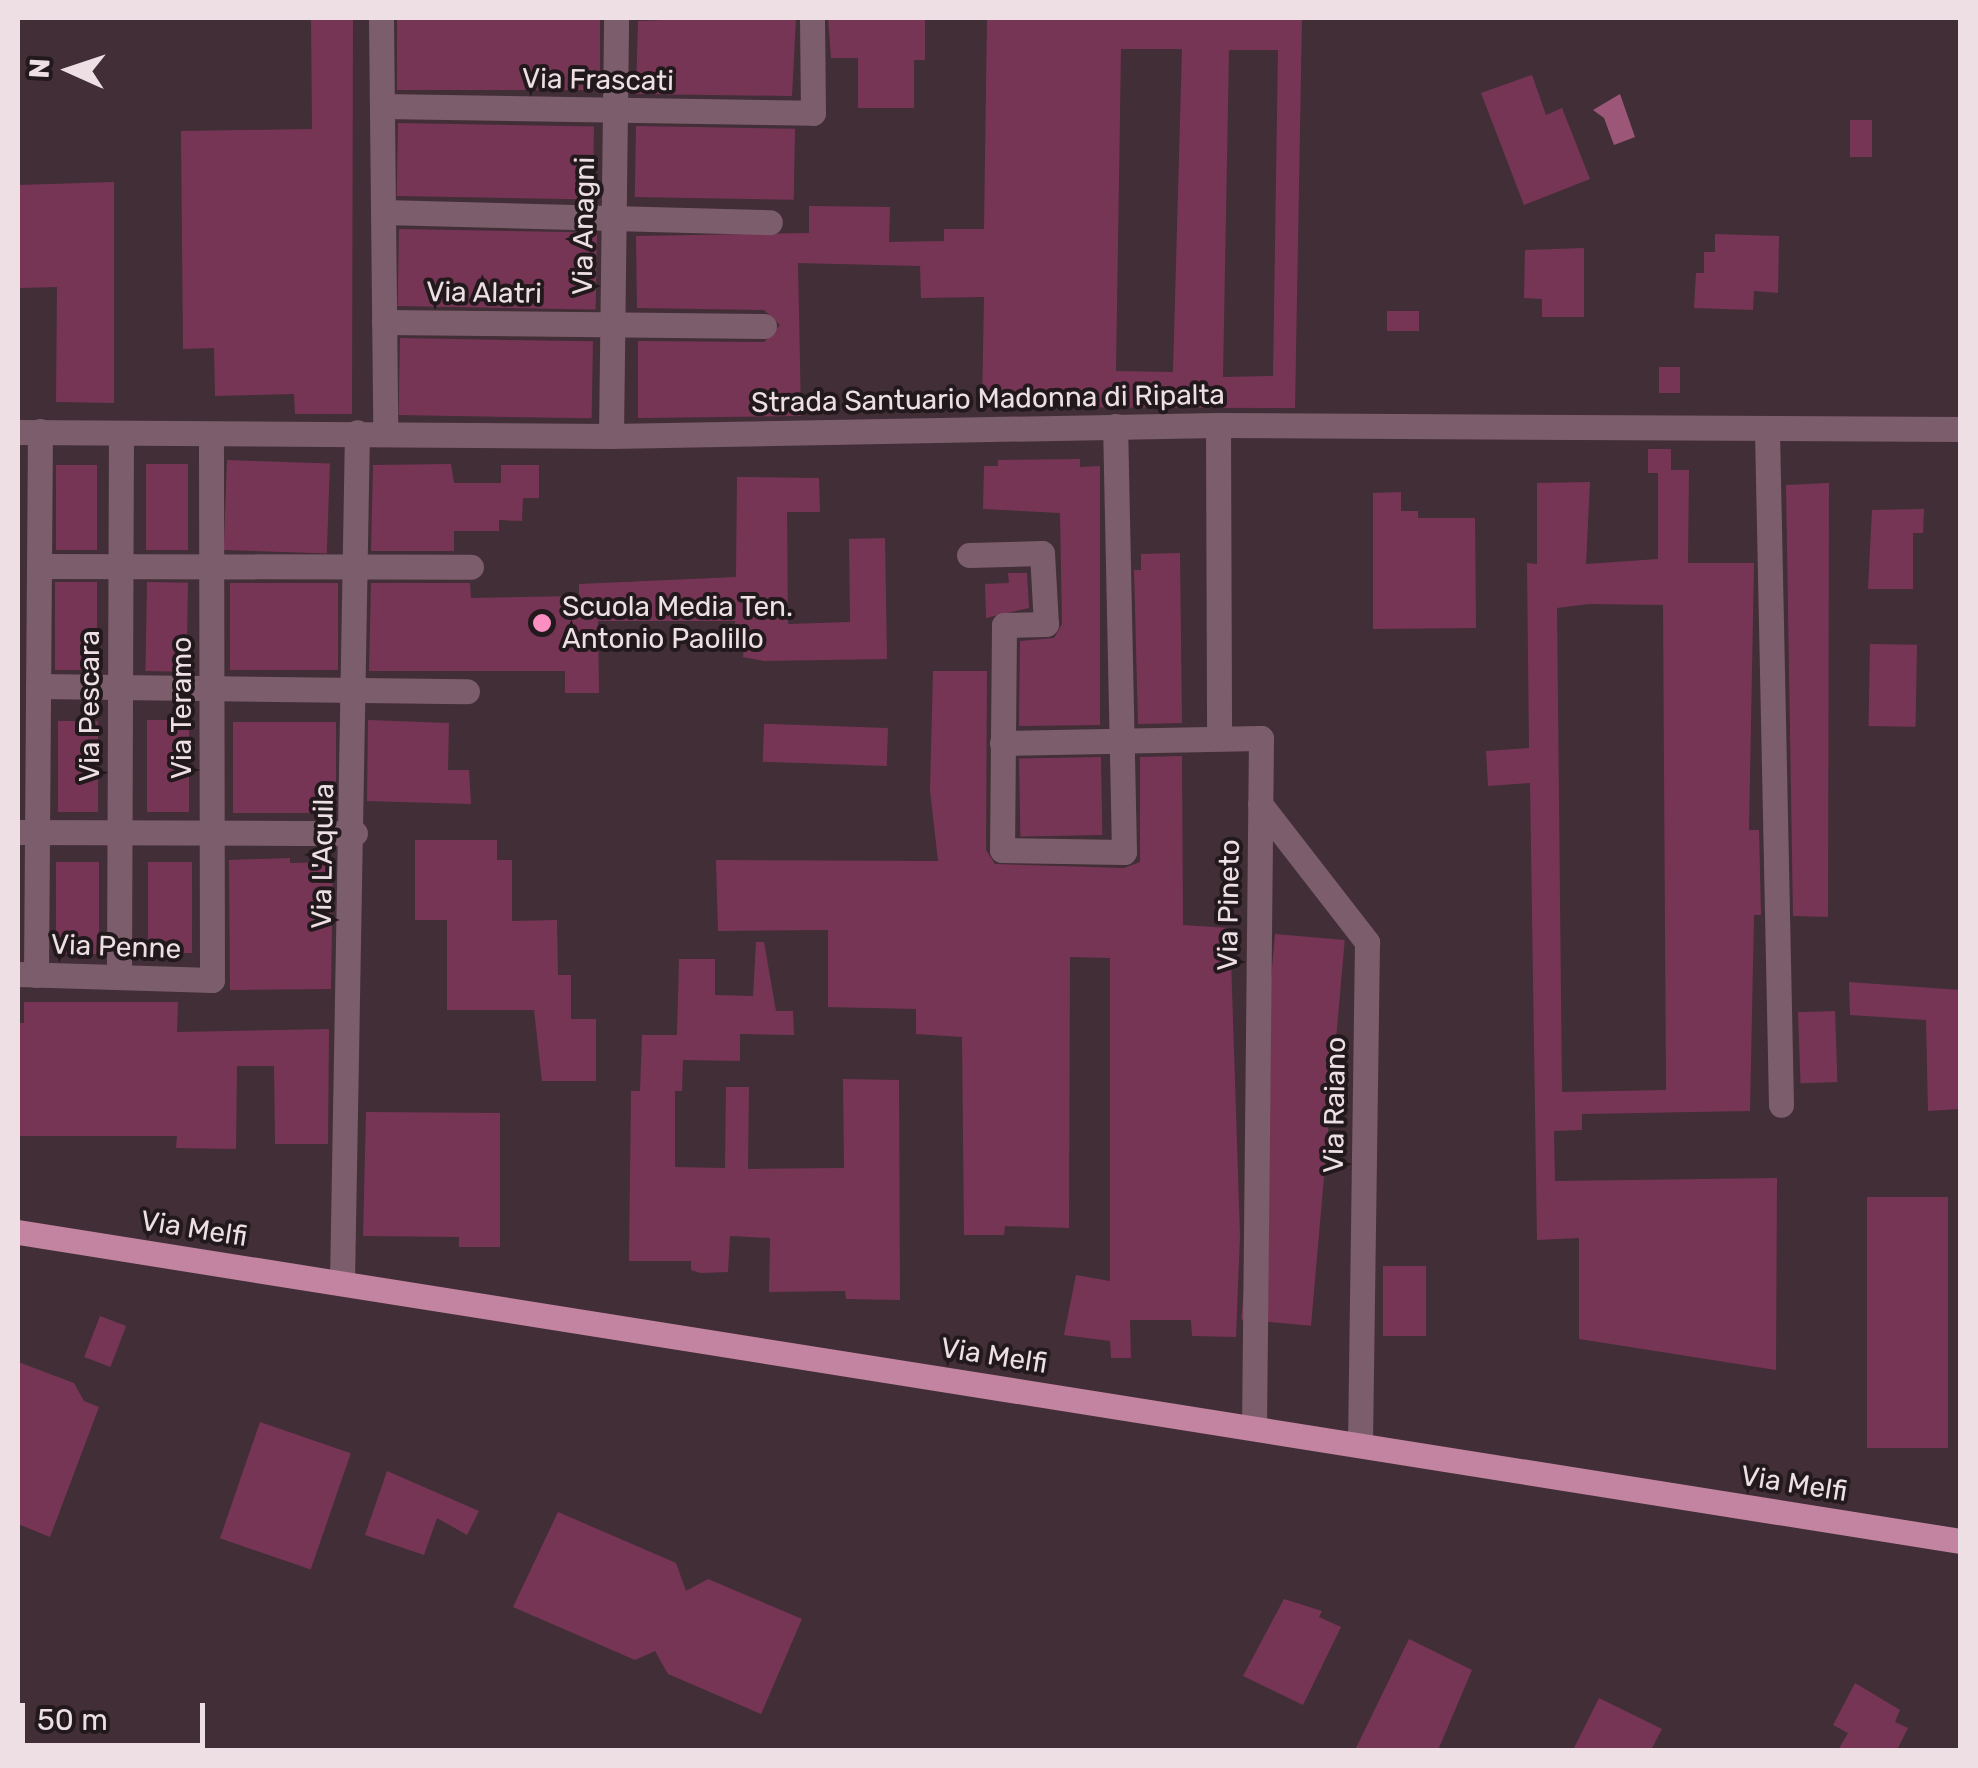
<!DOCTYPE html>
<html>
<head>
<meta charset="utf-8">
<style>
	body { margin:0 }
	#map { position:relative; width:1978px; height:1768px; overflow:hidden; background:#422e36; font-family:Rubik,sans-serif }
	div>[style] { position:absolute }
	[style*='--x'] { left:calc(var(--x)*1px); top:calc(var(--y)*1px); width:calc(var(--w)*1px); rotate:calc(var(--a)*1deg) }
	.water>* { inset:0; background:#9c5778 }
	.building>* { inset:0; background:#773556; transform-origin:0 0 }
	.minor>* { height:25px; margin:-12.5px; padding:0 12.5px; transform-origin:12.5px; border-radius:12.5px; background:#7c5d6b }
	.major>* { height:25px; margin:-12.5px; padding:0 12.5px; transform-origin:12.5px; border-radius:12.5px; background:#c284a0 }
	.dots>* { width:28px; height:28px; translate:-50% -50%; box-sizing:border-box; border:5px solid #22191d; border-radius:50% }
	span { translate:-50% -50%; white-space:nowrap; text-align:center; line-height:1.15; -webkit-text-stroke:8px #22191d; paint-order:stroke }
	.street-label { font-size:28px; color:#eddfe4 }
	.poi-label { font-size:28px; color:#eddfe4 }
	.left { translate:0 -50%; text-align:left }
	.frame { position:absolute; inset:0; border:20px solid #eddfe4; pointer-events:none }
	.north { position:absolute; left:20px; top:20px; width:100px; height:100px; -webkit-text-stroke:8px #22191d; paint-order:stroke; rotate:273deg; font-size:28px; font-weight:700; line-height:40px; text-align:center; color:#eddfe4 }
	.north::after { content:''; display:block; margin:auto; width:35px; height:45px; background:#eddfe4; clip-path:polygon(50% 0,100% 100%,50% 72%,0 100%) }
	.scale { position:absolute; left:20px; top:1703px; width:185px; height:45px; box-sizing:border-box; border:5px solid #eddfe4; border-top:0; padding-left:12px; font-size:30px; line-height:35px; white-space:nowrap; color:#eddfe4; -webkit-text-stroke:8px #22191d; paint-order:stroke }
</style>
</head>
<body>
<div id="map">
	<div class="water">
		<i style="clip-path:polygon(1620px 94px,1635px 137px,1614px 145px,1604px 118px,1593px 110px)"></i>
	</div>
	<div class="building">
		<i style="clip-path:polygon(311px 18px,353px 18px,352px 414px,295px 414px,294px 394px,215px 396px,214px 348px,183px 349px,181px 131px,312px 129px)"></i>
		<i style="left:397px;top:18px;width:203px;height:72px"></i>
		<i style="clip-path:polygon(714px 18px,796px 18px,792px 96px,636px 94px,638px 21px)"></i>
		<i style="clip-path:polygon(828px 18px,925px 18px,925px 60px,914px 60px,914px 108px,858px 108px,858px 58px,831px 58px)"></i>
		<i style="clip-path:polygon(evenodd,987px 18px,1302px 18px,1295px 408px,982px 407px,984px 297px,921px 298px,920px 266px,798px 263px,801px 416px,638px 418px,638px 341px,764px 342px,780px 325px,764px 310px,637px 308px,636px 236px,809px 233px,809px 206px,890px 207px,889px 242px,944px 241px,944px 229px,984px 229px,987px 18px,1121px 49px,1182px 49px,1173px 372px,1116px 371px,1121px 49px,987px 18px,1229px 50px,1278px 50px,1273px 376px,1223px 377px,1229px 50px)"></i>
		<i style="clip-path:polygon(1532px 75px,1546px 115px,1562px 108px,1590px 179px,1524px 205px,1481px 93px)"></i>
		<i style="left:1872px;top:120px;width:37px;height:22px;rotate:90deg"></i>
		<i style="left:398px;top:123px;width:196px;height:73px;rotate:1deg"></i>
		<i style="left:636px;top:126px;width:159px;height:71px;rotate:1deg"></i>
		<i style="clip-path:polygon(114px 182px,114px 403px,56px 402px,57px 287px,18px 288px,18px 185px)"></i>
		<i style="left:399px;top:229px;width:198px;height:77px;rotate:1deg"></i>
		<i style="clip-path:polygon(1715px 234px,1779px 236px,1778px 293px,1754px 291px,1753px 310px,1694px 308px,1696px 273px,1704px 273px,1704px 252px,1715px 252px)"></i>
		<i style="clip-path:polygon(1584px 248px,1584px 317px,1542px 317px,1542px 299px,1524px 298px,1525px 250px)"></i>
		<i style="left:1387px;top:311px;width:32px;height:20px"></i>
		<i style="left:400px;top:338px;width:193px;height:77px;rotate:1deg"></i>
		<i style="left:1659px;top:367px;width:21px;height:26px"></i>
		<i style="clip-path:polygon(evenodd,1648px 449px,1671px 449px,1671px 470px,1689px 470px,1688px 563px,1754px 563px,1749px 830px,1759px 830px,1761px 915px,1754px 915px,1750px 1111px,1582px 1114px,1582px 1130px,1554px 1131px,1555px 1181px,1777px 1178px,1776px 1370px,1579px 1339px,1579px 1238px,1537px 1240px,1530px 783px,1488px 786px,1486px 751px,1529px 748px,1527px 563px,1537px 564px,1537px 483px,1590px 482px,1586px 564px,1658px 559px,1658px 473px,1648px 473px,1648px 449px,1589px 604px,1663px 605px,1666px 1090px,1562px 1092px,1557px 608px,1589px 604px)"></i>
		<i style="clip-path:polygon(1080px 459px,1080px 467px,1100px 466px,1100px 725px,1019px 726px,1020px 641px,1054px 638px,1062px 624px,1060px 513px,983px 509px,984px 466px,998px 466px,998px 460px)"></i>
		<i style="left:227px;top:460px;width:103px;height:90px;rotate:2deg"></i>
		<i style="left:146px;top:464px;width:42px;height:86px"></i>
		<i style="clip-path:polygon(451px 464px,454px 483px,501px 483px,501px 465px,539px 465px,539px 498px,523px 498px,522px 521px,499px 520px,499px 531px,454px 531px,454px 551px,371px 551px,373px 465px)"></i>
		<i style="left:56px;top:465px;width:41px;height:85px"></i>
		<i style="clip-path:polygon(737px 477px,819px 478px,820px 512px,787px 512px,788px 624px,850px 622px,849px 539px,885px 538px,887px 659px,764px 661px,743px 657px,745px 637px,735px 637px,735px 621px,598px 621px,599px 693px,565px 693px,565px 671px,369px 671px,371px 583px,470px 583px,471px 598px,579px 596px,579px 584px,736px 577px)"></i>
		<i style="clip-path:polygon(1829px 483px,1828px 917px,1793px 916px,1786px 485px)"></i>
		<i style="clip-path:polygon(1401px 492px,1401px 511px,1418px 511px,1418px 518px,1475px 518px,1476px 628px,1373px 629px,1373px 493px)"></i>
		<i style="clip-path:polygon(1924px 509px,1923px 533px,1913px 533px,1913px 589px,1868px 589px,1872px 510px)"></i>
		<i style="clip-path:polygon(1180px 553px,1182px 723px,1138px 724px,1134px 570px,1141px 570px,1141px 554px)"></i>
		<i style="clip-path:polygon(1008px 573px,1027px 573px,1029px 608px,986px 618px,985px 584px,1009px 583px)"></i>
		<i style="left:55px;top:582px;width:42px;height:88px"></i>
		<i style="left:147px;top:582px;width:41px;height:89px;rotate:1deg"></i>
		<i style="left:230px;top:583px;width:108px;height:87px"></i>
		<i style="left:1870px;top:644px;width:47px;height:82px;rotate:1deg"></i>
		<i style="clip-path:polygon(933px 671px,987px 671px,986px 850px,995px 864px,1124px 868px,1140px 862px,1140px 757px,1182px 756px,1183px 925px,1230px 928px,1240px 1235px,1236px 1337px,1192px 1336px,1191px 1320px,1130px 1320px,1131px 1358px,1111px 1358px,1110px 1341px,1064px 1335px,1076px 1275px,1110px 1281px,1110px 958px,1070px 957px,1069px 1228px,1005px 1226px,1004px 1235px,964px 1235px,962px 1037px,916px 1034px,916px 1009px,828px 1007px,828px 930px,718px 931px,716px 860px,938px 861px,930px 790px)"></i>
		<i style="left:147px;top:720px;width:42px;height:92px"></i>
		<i style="clip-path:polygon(368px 720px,449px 723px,448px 770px,469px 770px,471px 804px,367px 801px)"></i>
		<i style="left:58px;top:721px;width:40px;height:91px"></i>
		<i style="left:233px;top:722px;width:103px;height:91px"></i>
		<i style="left:888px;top:728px;width:38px;height:124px;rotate:92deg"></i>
		<i style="left:1101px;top:757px;width:78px;height:82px;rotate:89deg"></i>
		<i style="clip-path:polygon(415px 840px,497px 840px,497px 860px,512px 860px,512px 921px,557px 920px,558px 975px,571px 975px,571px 1019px,596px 1019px,596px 1081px,542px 1081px,534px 1010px,447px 1010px,447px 920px,415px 920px)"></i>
		<i style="clip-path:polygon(290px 858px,290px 863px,333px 862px,331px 989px,230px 990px,229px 860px)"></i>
		<i style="left:56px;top:862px;width:43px;height:92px"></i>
		<i style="left:148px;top:862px;width:44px;height:91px"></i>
		<i style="left:1275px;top:934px;width:70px;height:387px;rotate:5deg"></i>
		<i style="clip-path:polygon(756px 942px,764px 942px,776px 1011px,793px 1011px,794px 1035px,740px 1034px,740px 1061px,683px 1060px,682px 1091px,675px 1091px,675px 1167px,725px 1168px,726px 1087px,749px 1087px,748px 1169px,844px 1168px,843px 1079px,899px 1080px,900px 1300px,846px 1299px,845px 1291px,769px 1292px,770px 1238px,730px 1236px,728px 1272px,701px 1273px,691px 1270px,691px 1261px,629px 1261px,631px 1091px,640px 1091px,642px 1035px,677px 1035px,679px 959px,715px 959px,715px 995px,753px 996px)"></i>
		<i style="clip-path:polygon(1849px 982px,1960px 990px,1960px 1109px,1928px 1111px,1926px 1020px,1850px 1015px)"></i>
		<i style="clip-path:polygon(24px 1002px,178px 1002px,177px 1032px,329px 1029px,328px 1144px,275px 1144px,274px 1066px,237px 1066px,236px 1149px,176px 1148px,177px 1136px,18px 1136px,18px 1023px,24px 1023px)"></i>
		<i style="left:1835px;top:1011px;width:71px;height:37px;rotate:88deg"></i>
		<i style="clip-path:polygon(366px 1112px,500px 1113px,500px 1247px,459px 1247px,459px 1237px,363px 1236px)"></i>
		<i style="left:1948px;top:1197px;width:251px;height:81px;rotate:90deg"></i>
		<i style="left:1383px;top:1266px;width:43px;height:70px"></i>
		<i style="left:100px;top:1316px;width:28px;height:44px;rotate:21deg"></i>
		<i style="clip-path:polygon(18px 1362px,74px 1383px,84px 1401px,99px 1407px,50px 1537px,18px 1524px)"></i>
		<i style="left:260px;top:1422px;width:96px;height:123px;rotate:19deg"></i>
		<i style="clip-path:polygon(387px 1471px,479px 1511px,467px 1535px,437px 1518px,424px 1555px,365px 1535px)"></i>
		<i style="clip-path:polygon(558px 1512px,676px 1563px,686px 1591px,708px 1579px,802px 1619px,761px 1714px,668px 1674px,655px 1651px,635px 1660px,513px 1607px)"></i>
		<i style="clip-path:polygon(1284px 1599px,1322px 1611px,1319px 1617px,1341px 1627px,1303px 1705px,1243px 1676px)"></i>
		<i style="clip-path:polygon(1409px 1639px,1472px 1670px,1438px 1750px,1355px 1750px)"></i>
		<i style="clip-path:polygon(1855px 1683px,1900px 1710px,1895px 1722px,1908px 1728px,1897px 1750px,1838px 1750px,1848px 1733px,1833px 1725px)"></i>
		<i style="clip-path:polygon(1599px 1698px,1662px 1729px,1651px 1750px,1573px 1750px)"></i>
	</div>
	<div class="minor">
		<i style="--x:381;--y:18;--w:414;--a:89.4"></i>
		<i style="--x:382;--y:106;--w:431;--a:0.9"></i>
		<i style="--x:813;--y:113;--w:95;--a:-90.6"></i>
		<i style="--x:383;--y:212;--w:387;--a:1.5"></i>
		<i style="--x:384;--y:322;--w:380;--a:0.6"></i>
		<i style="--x:1218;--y:425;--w:313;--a:89.8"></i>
		<i style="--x:1767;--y:431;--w:674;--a:88.81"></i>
		<i style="--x:18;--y:432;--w:593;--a:0.39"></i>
		<i style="--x:611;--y:436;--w:607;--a:-1.04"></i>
		<i style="--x:1218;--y:425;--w:742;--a:0.31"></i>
		<i style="--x:611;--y:436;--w:418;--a:-89.3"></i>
		<i style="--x:969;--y:555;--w:73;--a:-1.6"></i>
		<i style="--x:1042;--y:553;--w:71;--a:86.8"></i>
		<i style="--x:1046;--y:624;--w:42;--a:178.6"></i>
		<i style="--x:1004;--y:625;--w:225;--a:90.5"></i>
		<i style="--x:1002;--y:850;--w:122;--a:0.9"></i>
		<i style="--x:1124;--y:852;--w:426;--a:-91.2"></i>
		<i style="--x:40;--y:566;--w:431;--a:0.1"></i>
		<i style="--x:38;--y:686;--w:429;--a:0.7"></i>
		<i style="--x:1002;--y:743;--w:259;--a:-1.1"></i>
		<i style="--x:1261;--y:738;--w:690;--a:90.58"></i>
		<i style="--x:1260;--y:804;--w:175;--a:52.2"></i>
		<i style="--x:1367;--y:942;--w:502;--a:90.8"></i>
		<i style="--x:18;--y:832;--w:337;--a:0.2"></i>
		<i style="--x:18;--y:974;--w:194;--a:1.8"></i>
		<i style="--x:212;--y:980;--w:545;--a:-90.11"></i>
		<i style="--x:36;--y:975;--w:544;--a:-89.58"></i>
		<i style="--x:119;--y:977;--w:542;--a:-89.79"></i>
		<i style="--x:342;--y:1282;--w:850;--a:-88.99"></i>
	</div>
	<div class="major">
		<i style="--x:18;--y:1232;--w:1966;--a:9.04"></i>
	</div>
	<div class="dots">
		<i style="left:542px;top:623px;background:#fc8fc2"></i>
	</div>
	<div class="street-label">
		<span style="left:598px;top:80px;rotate:1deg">Via Frascati</span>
		<span style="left:584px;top:226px;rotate:-89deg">Via Anagni</span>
		<span style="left:484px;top:293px;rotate:1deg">Via Alatri</span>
		<span style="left:988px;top:399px;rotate:-1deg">Strada Santuario Madonna di Ripalta</span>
		<span style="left:90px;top:706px;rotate:-90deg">Via Pescara</span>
		<span style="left:182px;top:708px;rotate:-90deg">Via Teramo</span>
		<span style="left:323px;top:856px;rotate:-89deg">Via L'Aquila</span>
		<span style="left:1229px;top:905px;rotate:-89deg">Via Pineto</span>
		<span style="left:116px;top:947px;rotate:2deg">Via Penne</span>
		<span style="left:1335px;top:1105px;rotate:-89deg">Via Raiano</span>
		<span style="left:194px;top:1229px;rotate:9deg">Via Melfi</span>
		<span style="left:994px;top:1356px;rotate:9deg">Via Melfi</span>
		<span style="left:1794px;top:1484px;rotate:9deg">Via Melfi</span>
	</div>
	<div class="poi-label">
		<span class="left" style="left:562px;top:623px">Scuola Media Ten.<br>Antonio Paolillo</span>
	</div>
	<div class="frame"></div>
	<div class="north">N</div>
	<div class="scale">50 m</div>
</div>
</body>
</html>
